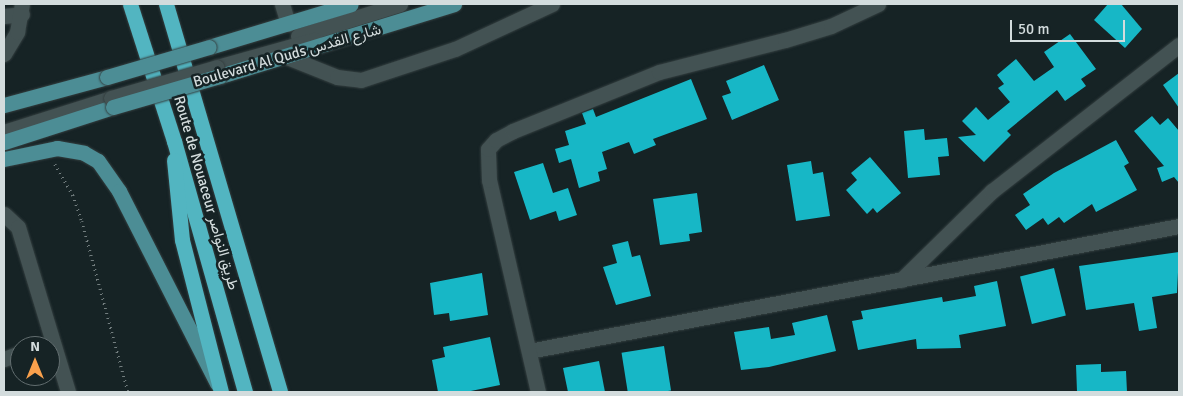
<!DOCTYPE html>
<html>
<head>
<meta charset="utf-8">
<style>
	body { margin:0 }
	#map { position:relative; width:1183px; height:396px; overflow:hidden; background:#162325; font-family:Signika,Vazirmatn,sans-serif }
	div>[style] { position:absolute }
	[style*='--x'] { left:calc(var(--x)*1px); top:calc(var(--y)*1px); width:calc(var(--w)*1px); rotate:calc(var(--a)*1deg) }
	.building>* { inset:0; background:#17b7c6; transform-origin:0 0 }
	.path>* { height:2.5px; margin-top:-1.25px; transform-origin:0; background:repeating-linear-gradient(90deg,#737e7f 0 1px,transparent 0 5px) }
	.roads { filter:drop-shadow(0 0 1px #343f40) drop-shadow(0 0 1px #343f40) }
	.minor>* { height:15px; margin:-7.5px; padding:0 7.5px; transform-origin:7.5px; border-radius:7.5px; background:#435253 }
	.major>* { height:15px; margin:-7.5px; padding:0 7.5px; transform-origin:7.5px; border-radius:7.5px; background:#4c8d95 }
	.highway>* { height:15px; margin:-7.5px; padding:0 7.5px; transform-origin:7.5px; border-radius:7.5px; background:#52b5c1 }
	.bridges { filter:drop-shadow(0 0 1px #343f40) drop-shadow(0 0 1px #343f40) }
	.minor-bridge>* { height:15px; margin:-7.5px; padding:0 7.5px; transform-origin:7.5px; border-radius:7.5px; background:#435253 }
	.major-bridge>* { height:15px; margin:-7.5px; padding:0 7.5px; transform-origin:7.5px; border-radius:7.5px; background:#4c8d95 }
	span { translate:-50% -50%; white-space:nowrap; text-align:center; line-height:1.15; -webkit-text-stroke:5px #162325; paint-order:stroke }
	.street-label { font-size:15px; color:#d3dcdd }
	.frame { position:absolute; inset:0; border:5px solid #d3dcdd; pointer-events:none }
	.north { position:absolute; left:10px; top:336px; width:50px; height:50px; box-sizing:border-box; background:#162325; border:1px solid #626d6f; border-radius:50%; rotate:0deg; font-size:14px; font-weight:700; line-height:20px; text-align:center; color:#d3dcdd }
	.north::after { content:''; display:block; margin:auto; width:18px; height:22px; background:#f9a04c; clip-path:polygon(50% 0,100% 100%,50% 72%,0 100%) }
	.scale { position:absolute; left:1010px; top:20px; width:115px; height:22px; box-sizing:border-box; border:2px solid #d3dcdd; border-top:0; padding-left:6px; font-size:15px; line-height:18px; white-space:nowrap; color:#d3dcdd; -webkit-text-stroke:4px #162325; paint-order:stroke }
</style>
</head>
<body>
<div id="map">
	<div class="building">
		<i style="clip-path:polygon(1108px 4px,1121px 4px,1142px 29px,1125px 48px,1094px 20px)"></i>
		<i style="clip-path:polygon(1070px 34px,1096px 69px,1081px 79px,1086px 86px,1065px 101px,1057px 90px,1007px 131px,1011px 135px,984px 162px,958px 137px,976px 135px,962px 121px,976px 107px,988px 120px,1010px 102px,998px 88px,1004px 84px,997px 75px,1016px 59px,1034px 81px,1054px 67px,1044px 52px)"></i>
		<i style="clip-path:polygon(764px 65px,779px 100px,732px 120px,722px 96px,731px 93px,726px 81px)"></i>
		<i style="clip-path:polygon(1179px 73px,1179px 108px,1163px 85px)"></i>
		<i style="clip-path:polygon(691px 79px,707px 119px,653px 139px,656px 145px,634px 154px,629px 142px,602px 152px,607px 169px,598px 172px,600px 181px,579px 188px,571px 159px,559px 163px,555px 149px,569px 145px,565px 131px,586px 124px,582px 113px,593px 109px,596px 117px)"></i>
		<i style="clip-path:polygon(1152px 116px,1160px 125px,1168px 118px,1179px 131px,1179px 183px,1174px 177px,1162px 182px,1157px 168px,1164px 166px,1134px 131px)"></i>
		<i style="clip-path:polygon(924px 129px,925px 140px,947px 138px,949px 156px,938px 157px,940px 175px,908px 178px,904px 131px)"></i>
		<i style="clip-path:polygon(1116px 140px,1129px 163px,1124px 166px,1137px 190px,1096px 212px,1092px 204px,1064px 223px,1059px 217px,1048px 225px,1043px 218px,1026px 230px,1015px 215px,1030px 205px,1023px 194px,1054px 173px)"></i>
		<i style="clip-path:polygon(870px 157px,901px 193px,877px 213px,873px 208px,867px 214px,846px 190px,857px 180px,851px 173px)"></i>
		<i style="clip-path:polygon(811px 161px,813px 174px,823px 172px,830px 216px,796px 221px,787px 165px)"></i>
		<i style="clip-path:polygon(543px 163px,553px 193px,568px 188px,577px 215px,559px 221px,556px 211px,530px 220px,514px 172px)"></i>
		<i style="clip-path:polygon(697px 193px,702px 232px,689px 234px,690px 241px,660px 245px,653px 199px)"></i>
		<i style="clip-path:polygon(628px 241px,632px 257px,640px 255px,651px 296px,616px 305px,603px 267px,617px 263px,612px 245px)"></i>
		<i style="clip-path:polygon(1179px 252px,1177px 293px,1152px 297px,1157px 328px,1139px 331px,1134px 303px,1086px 310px,1079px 266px)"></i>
		<i style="left:1054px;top:268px;width:49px;height:35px;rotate:76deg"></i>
		<i style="clip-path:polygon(482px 273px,488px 315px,450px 321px,449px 313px,434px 315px,430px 283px)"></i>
		<i style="clip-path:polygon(997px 281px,1006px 326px,959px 335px,961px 348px,917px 349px,916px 339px,858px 350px,852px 321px,863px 319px,861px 311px,942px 297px,943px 302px,976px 296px,974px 286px)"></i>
		<i style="clip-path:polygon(827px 315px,836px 351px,769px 367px,741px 370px,734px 332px,769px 327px,771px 339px,795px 335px,792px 323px)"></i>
		<i style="clip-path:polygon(490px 337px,500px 385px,466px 392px,438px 392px,432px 360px,445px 357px,443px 347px)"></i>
		<i style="left:664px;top:346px;width:45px;height:43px;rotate:81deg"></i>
		<i style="clip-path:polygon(599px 361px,605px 392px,568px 392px,563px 368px)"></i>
		<i style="clip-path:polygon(1101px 364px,1101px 372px,1126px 371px,1127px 392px,1077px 392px,1076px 365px)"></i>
	</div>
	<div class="path">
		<i style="--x:55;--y:164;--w:36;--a:60"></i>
		<i style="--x:73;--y:195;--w:28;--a:71"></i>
		<i style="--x:82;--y:221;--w:177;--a:74.9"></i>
	</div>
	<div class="roads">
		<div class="minor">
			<i style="--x:282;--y:4;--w:21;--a:73"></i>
			<i style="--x:4;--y:16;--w:18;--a:-6"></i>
			<i style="--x:298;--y:36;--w:107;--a:-17.4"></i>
			<i style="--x:4;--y:54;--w:26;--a:-59"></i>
			<i style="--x:17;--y:32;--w:28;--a:-80"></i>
			<i style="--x:287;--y:57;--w:54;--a:21.8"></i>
			<i style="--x:337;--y:77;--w:24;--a:7"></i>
			<i style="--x:361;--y:80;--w:99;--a:-18.3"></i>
			<i style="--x:455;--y:49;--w:107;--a:-24.9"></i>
			<i style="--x:217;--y:67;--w:101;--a:-15.6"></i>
			<i style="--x:4;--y:132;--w:112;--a:-17.6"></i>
			<i style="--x:4;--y:214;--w:19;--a:43"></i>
			<i style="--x:18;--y:227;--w:172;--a:73.1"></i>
			<i style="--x:901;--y:280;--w:127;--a:-44.4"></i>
			<i style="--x:992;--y:191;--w:237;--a:-38"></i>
			<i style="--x:529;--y:351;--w:662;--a:-10.89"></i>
			<i style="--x:4;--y:359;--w:17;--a:-21"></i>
			<i style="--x:538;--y:392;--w:218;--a:-103"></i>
			<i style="--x:489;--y:180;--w:31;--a:-92"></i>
			<i style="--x:488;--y:149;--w:12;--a:-48"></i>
			<i style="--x:496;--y:140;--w:19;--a:-28"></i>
			<i style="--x:513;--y:131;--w:157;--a:-22"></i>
			<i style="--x:659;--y:72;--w:130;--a:-14.3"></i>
			<i style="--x:785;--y:40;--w:48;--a:-16.9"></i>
			<i style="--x:831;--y:26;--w:52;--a:-25.1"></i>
		</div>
		<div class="major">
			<i style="--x:209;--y:47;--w:148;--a:-16.8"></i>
			<i style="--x:220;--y:76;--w:245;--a:-17.1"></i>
			<i style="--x:4;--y:105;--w:107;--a:-15.2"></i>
			<i style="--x:4;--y:142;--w:114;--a:-17.8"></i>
			<i style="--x:4;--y:159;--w:54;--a:-11.7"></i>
			<i style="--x:57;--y:148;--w:27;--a:10"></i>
			<i style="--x:84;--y:153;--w:16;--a:30"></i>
			<i style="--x:98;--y:161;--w:37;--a:55"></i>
			<i style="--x:119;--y:191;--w:216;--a:63"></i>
		</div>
		<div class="highway">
			<i style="--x:130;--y:4;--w:144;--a:72.2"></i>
			<i style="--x:174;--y:141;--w:261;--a:74.2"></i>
			<i style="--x:166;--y:4;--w:404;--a:73.6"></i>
			<i style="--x:174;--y:160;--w:80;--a:84.3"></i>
			<i style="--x:182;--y:240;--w:157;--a:75.6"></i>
		</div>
	</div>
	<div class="bridges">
		<div class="minor-bridge">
			<i style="--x:111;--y:98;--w:110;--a:-16.3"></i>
		</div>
		<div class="major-bridge">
			<i style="--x:107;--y:77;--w:106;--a:-16.4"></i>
			<i style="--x:113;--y:107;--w:111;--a:-16.2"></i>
		</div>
	</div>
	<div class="street-label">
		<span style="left:287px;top:56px;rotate:-16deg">Boulevard Al Quds شارع القدس</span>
		<span style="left:206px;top:193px;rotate:74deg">Route de Nouaceur طريق النواصر</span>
	</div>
	<div class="frame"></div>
	<div class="north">N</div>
	<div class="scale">50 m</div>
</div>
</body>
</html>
